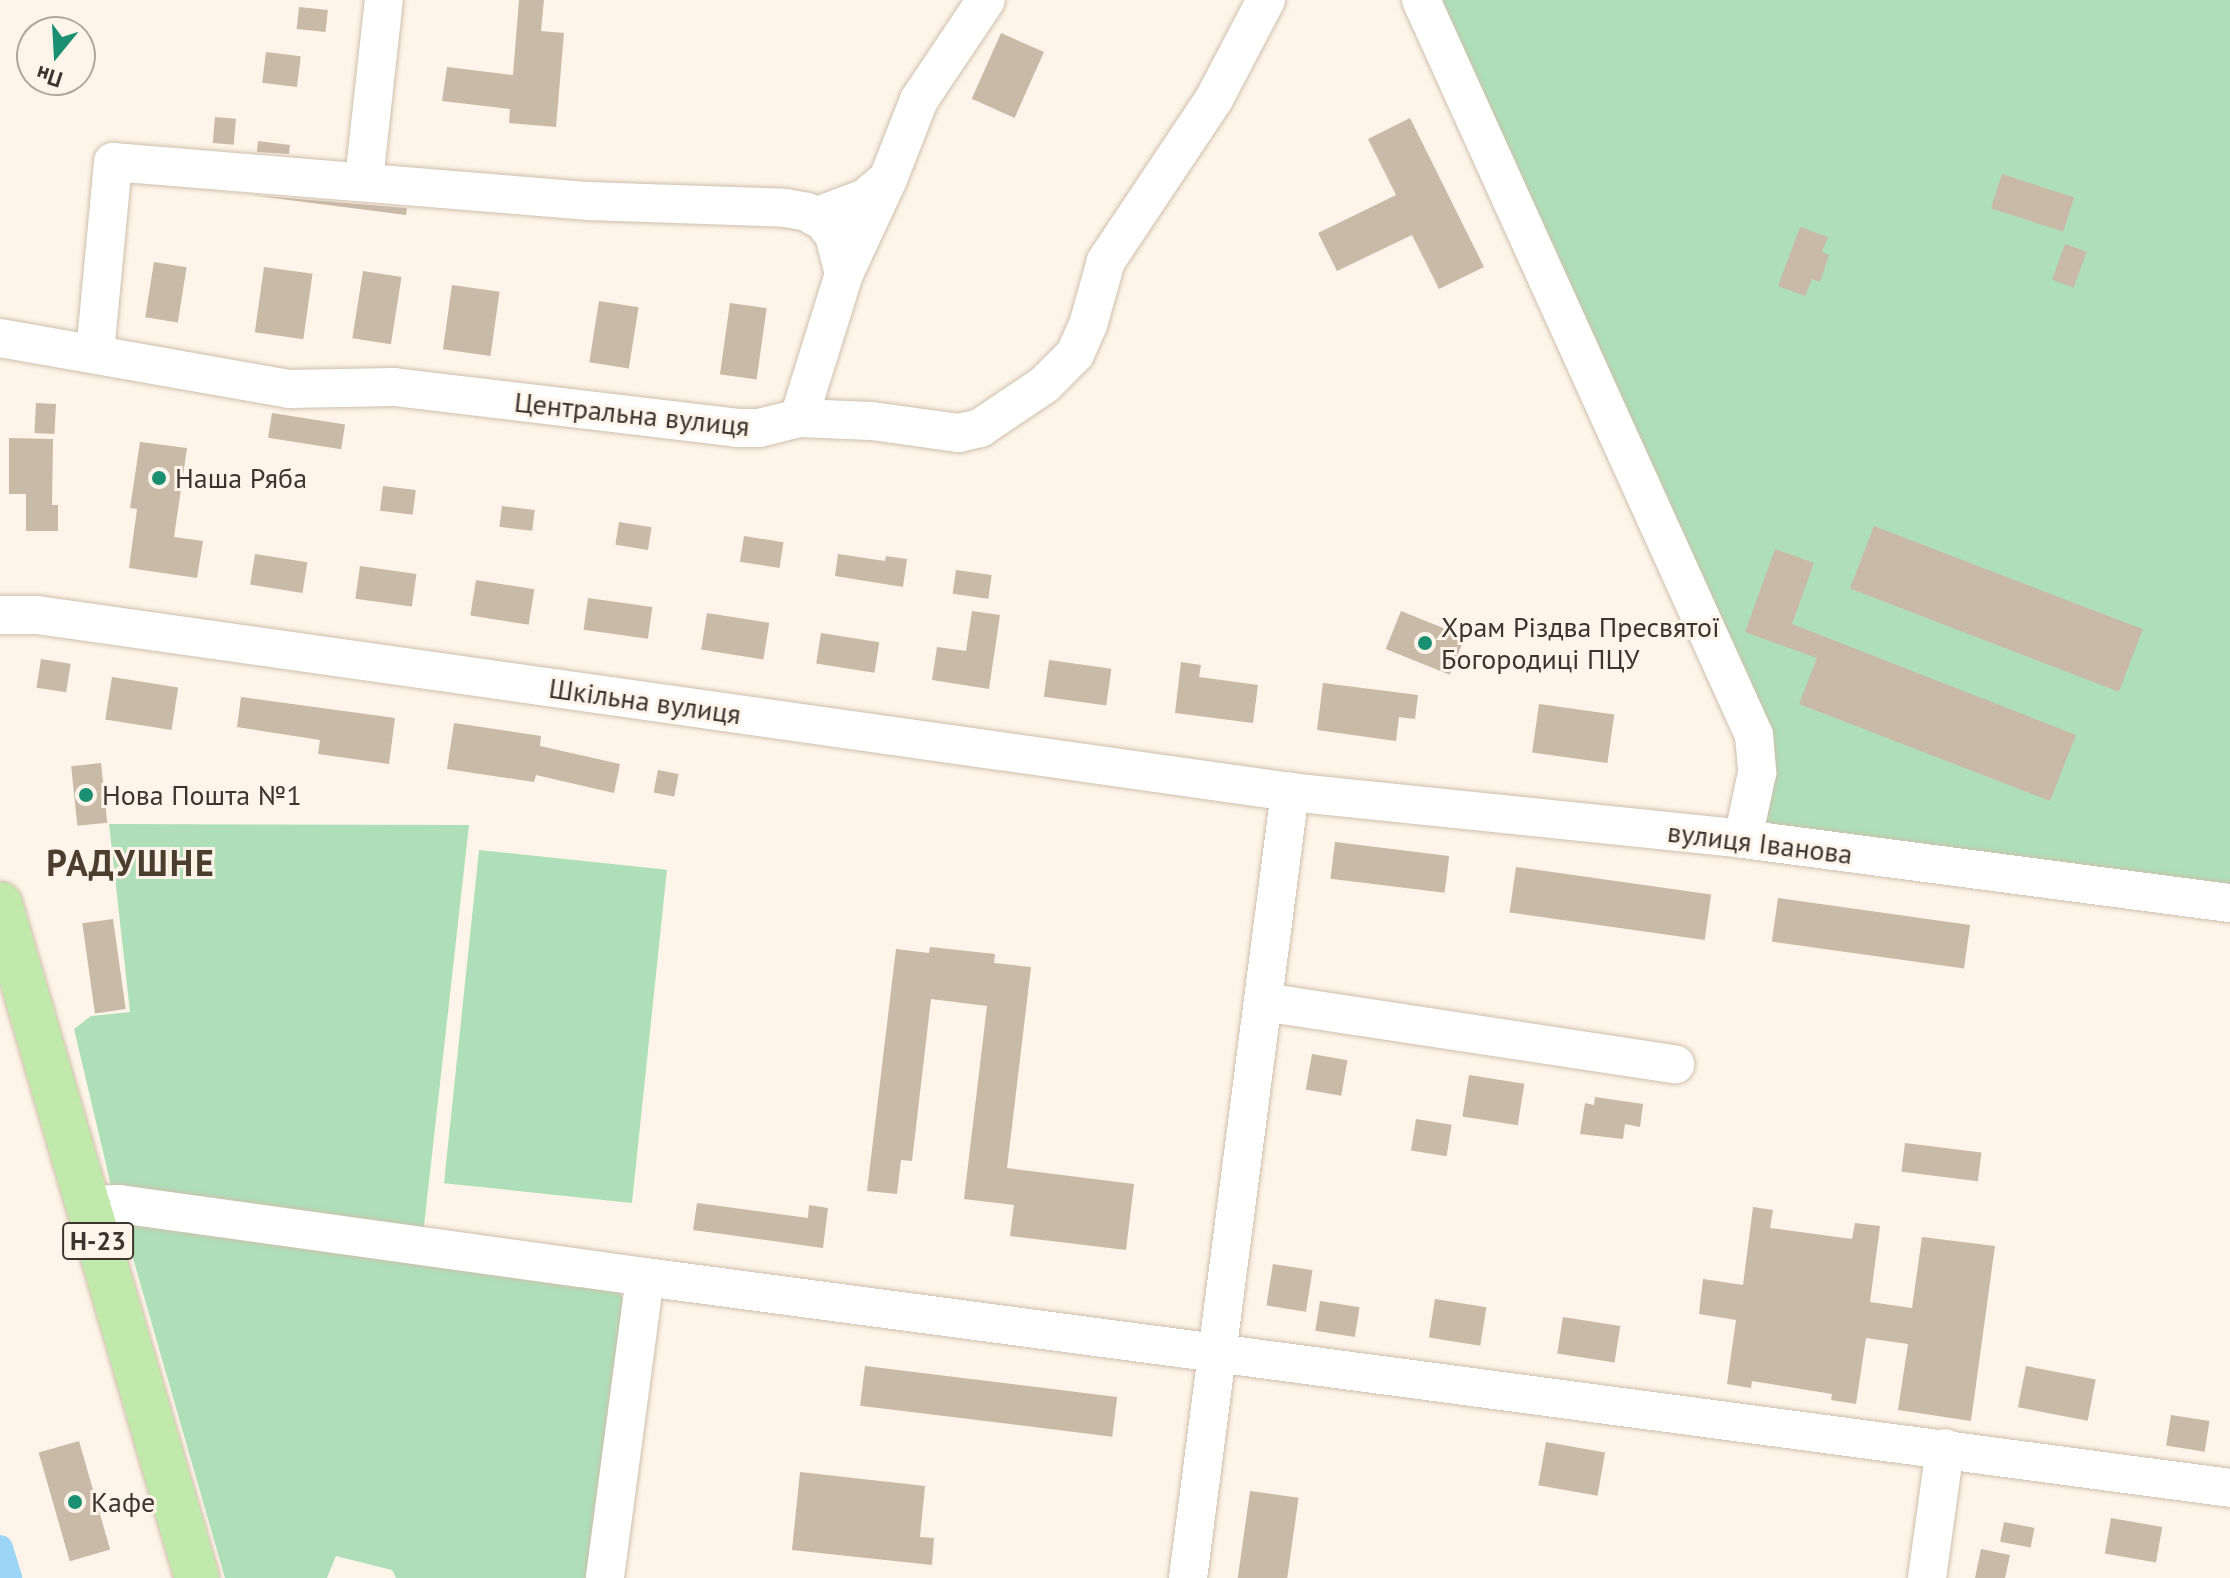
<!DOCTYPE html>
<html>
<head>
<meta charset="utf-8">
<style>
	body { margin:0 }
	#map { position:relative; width:2230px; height:1578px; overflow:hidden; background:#fef4e9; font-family:"PT Sans",sans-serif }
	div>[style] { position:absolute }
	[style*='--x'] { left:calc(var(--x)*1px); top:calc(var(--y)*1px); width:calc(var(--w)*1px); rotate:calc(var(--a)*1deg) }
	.green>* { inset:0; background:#aedfb8; transform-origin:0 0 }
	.canal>* { height:26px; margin:-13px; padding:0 13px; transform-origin:13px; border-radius:13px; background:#9cd5f6 }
	.building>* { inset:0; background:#c9b9a7; transform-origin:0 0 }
	.roads { filter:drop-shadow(0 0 2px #cfbfad) drop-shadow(0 0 2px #cfbfad) }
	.minor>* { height:38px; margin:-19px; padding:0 19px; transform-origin:19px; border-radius:19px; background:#fff }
	.major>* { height:44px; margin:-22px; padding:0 22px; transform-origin:22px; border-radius:22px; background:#c0e9ab }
	.dots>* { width:22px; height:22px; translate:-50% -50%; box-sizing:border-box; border:4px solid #fef4e9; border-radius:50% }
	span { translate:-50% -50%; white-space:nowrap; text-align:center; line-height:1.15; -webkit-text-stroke:6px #fef4e9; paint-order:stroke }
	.shield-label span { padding:2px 6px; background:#fef4e9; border:2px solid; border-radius:6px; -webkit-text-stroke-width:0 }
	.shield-label { font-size:26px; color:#3b352e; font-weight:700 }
	.street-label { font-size:28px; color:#3b352e }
	.poi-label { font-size:28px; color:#3b352e }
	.left { translate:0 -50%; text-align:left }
	.district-label { font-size:36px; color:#4b3e2f; font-weight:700; letter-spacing:2px }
	.north { position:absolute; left:16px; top:16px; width:80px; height:80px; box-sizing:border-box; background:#fef4e9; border:2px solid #b0a89e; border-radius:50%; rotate:198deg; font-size:22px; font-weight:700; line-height:32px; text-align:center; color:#3b352e }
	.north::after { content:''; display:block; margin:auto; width:28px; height:36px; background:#1b8f72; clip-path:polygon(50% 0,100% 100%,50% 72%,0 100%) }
</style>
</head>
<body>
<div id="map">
	<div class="green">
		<i style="clip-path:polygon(1421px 0,2230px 0,2230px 903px,1743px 839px,1757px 773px)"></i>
		<i style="clip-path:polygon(109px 824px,469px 825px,423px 1235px,113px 1194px,74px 1029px,91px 1016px,130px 1012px)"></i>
		<i style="left:479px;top:850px;width:189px;height:335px;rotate:6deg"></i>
		<i style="clip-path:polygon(120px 1213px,616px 1286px,628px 1308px,598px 1578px,396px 1578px,392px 1570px,336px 1556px,327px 1578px,225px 1578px)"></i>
	</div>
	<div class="canal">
		<i style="--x:0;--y:1548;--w:31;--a:73"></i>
	</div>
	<div class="building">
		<i style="clip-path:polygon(519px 0,544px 0,541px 31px,564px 33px,556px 127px,509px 123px,510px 109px,442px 101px,447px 67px,513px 75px)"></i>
		<i style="left:299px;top:7px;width:29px;height:22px;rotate:6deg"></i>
		<i style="left:1001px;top:33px;width:47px;height:72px;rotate:24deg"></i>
		<i style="left:266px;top:52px;width:35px;height:31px;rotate:7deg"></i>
		<i style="left:215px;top:117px;width:21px;height:26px;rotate:5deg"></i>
		<i style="clip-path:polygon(1410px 118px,1484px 267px,1439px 289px,1412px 235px,1337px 271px,1318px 233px,1396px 195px,1368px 139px)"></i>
		<i style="clip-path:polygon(258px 141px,290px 145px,289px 154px,257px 152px)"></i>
		<i style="left:2002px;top:174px;width:76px;height:36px;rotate:18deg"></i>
		<i style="clip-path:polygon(251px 195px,407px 208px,406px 215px)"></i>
		<i style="clip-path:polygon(1800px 227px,1828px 237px,1822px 252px,1829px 255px,1820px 282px,1812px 279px,1805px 296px,1778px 286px)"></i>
		<i style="left:2065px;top:244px;width:23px;height:38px;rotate:20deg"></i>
		<i style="left:154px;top:262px;width:33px;height:56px;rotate:9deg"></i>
		<i style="left:264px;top:267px;width:49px;height:66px;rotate:8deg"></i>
		<i style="left:363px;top:271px;width:39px;height:68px;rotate:9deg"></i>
		<i style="left:452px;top:285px;width:48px;height:65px;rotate:8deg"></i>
		<i style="left:599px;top:301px;width:40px;height:62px;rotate:9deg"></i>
		<i style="left:730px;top:303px;width:37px;height:72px;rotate:8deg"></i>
		<i style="left:36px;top:403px;width:20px;height:30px;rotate:3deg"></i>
		<i style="left:272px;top:413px;width:74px;height:25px;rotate:9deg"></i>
		<i style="clip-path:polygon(9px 438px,53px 439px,52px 505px,58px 505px,58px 531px,26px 531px,26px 494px,9px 494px)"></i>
		<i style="clip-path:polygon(140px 442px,187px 448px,174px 537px,203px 541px,197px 578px,129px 568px,137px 509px,130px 508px)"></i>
		<i style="left:383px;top:486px;width:33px;height:25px;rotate:7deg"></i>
		<i style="left:502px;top:506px;width:33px;height:21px;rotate:7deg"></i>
		<i style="left:619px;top:522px;width:33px;height:23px;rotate:9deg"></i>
		<i style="left:1874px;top:526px;width:288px;height:67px;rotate:21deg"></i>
		<i style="left:744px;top:536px;width:40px;height:26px;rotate:9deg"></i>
		<i style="clip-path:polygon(1775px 549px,1814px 563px,1792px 624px,2076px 735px,2050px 801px,1799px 704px,1817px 658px,1745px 632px)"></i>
		<i style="left:255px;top:554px;width:53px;height:31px;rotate:9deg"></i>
		<i style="clip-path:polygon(838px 554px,885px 561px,886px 556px,907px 559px,903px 587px,835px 576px)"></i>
		<i style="left:360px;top:566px;width:57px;height:33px;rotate:8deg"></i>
		<i style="left:956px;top:570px;width:36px;height:24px;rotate:8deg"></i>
		<i style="left:476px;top:580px;width:59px;height:36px;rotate:9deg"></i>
		<i style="left:588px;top:598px;width:65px;height:32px;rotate:8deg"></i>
		<i style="clip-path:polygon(972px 611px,1000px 615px,989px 689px,932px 680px,937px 647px,966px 651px)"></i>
		<i style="left:1401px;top:611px;width:69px;height:41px;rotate:22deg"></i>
		<i style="left:707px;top:613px;width:63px;height:37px;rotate:9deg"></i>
		<i style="left:821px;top:633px;width:59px;height:31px;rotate:9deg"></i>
		<i style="left:41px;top:659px;width:30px;height:29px;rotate:9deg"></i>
		<i style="left:1049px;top:660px;width:63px;height:37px;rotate:8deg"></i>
		<i style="clip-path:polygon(1181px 662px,1201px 665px,1199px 677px,1258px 685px,1253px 723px,1175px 713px)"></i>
		<i style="left:112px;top:677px;width:67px;height:43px;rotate:9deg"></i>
		<i style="clip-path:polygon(1323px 683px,1418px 695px,1415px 719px,1399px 717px,1396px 741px,1317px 730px)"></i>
		<i style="clip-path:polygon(241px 697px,395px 718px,389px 764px,318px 754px,320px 740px,237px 727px)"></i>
		<i style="left:1539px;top:704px;width:76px;height:49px;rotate:8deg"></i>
		<i style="clip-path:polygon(454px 723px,541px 736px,540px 746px,620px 764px,614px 793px,536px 775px,534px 782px,447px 769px)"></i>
		<i style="left:101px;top:763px;width:60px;height:30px;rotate:84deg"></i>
		<i style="left:658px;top:770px;width:21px;height:23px;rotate:11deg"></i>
		<i style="left:1335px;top:842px;width:115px;height:37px;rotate:7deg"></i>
		<i style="left:1516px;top:867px;width:197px;height:46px;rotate:8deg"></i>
		<i style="left:1778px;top:898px;width:194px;height:44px;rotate:8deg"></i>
		<i style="left:113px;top:919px;width:91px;height:31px;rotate:82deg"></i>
		<i style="clip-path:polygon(930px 947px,995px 954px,994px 963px,1031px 967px,1007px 1168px,1134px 1184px,1126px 1250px,1010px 1236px,1014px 1205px,964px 1199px,987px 1006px,931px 999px,912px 1161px,901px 1160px,897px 1194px,867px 1191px,896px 949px,929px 953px)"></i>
		<i style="left:1312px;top:1054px;width:36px;height:36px;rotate:10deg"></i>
		<i style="left:1469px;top:1075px;width:56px;height:42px;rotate:9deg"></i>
		<i style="clip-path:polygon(1595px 1097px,1643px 1104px,1640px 1127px,1625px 1124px,1623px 1139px,1580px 1134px,1585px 1103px,1594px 1105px)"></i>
		<i style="left:1416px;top:1119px;width:36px;height:32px;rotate:9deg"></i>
		<i style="left:1905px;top:1143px;width:77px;height:29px;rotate:7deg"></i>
		<i style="clip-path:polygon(697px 1203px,808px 1218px,809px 1205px,828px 1208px,823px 1248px,693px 1230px)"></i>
		<i style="clip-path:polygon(1753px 1207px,1773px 1210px,1770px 1228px,1852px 1239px,1855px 1223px,1880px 1226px,1870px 1302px,1912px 1308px,1922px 1237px,1995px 1246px,1971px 1421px,1898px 1410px,1908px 1344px,1866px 1338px,1856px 1404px,1831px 1400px,1832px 1394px,1752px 1381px,1751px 1388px,1727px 1384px,1736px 1320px,1699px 1314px,1703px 1279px,1743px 1285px)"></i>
		<i style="left:1273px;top:1264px;width:40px;height:42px;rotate:9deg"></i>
		<i style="left:1435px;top:1299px;width:52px;height:39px;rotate:9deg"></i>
		<i style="left:1320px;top:1301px;width:40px;height:30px;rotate:9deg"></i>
		<i style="left:1563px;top:1317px;width:58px;height:37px;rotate:9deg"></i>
		<i style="left:865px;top:1366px;width:254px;height:40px;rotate:7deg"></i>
		<i style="left:2026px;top:1366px;width:71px;height:42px;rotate:11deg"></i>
		<i style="left:2171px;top:1415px;width:39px;height:31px;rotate:9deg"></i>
		<i style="left:79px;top:1441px;width:113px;height:42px;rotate:74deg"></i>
		<i style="left:1546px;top:1442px;width:60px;height:44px;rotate:10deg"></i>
		<i style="clip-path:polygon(800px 1472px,925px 1486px,920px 1537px,934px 1538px,932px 1565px,792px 1550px)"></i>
		<i style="left:1250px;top:1491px;width:49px;height:88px;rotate:8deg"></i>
		<i style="left:2111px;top:1518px;width:52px;height:36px;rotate:10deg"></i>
		<i style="left:2004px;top:1522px;width:31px;height:20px;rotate:11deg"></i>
		<i style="clip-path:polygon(1981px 1549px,2010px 1555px,2005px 1578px,1975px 1578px)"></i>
	</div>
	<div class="roads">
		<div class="minor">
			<i style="--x:1421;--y:0;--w:807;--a:65.63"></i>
			<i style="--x:1754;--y:735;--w:38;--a:85"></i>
			<i style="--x:1757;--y:773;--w:67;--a:102"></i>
			<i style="--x:364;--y:180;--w:181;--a:-83.7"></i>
			<i style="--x:815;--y:217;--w:53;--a:-20.8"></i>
			<i style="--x:865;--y:198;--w:30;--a:-40"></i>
			<i style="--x:888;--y:179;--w:85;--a:-68.6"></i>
			<i style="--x:919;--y:100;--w:120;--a:-56.2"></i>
			<i style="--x:844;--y:274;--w:105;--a:-65.1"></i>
			<i style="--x:0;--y:338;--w:293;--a:10"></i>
			<i style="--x:289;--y:389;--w:105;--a:-1.1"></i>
			<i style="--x:394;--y:387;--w:344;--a:6.8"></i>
			<i style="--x:736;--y:428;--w:23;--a:0"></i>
			<i style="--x:759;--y:428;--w:41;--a:-14"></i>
			<i style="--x:799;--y:418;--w:73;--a:2.4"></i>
			<i style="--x:872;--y:421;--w:88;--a:7.9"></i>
			<i style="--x:959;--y:433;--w:22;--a:-13"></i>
			<i style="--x:980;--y:428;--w:77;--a:-33.9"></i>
			<i style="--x:1044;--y:385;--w:44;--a:-45"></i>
			<i style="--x:1075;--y:354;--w:32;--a:-66"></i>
			<i style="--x:1088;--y:325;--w:66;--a:-74.3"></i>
			<i style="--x:1106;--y:261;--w:195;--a:-56.3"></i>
			<i style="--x:1214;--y:99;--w:112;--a:-62.3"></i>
			<i style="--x:95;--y:353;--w:192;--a:-84.6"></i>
			<i style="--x:113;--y:162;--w:478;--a:4.7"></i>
			<i style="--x:589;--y:201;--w:196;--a:2"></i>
			<i style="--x:785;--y:208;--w:22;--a:10"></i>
			<i style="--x:807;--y:212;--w:17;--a:28"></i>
			<i style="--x:822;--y:220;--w:19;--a:51"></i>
			<i style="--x:834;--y:235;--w:40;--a:75.6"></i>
			<i style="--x:844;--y:274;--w:151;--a:107.4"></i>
			<i style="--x:0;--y:615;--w:37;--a:0"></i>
			<i style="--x:37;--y:615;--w:1265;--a:8.04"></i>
			<i style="--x:1290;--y:792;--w:455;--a:5.9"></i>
			<i style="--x:1743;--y:839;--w:491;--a:7.5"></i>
			<i style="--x:1263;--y:1002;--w:417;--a:8.6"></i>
			<i style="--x:88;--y:1205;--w:31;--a:-2"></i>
			<i style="--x:119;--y:1204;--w:531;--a:7.9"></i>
			<i style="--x:645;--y:1277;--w:304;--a:97.6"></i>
			<i style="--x:645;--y:1277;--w:1599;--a:7.58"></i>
			<i style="--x:1188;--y:1578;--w:793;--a:-82.61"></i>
			<i style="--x:1927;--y:1578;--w:131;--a:-82.1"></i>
		</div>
		<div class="major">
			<i style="--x:0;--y:904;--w:702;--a:73.71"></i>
		</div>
	</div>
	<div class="dots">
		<i style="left:159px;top:478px;background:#1b8f72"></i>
		<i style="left:1425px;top:643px;background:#1b8f72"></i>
		<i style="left:86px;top:795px;background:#1b8f72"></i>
		<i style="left:75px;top:1502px;background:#1b8f72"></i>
	</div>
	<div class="shield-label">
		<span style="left:98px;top:1241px">Н-23</span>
	</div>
	<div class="street-label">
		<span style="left:632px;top:414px;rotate:6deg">Центральна вулиця</span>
		<span style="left:645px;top:701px;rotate:8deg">Шкільна вулиця</span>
		<span style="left:1760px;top:843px;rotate:7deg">вулиця Іванова</span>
	</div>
	<div class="poi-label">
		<span class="left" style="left:175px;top:478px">Наша Ряба</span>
		<span class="left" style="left:1441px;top:643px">Храм Різдва Пресвятої<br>Богородиці ПЦУ</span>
		<span class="left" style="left:102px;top:795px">Нова Пошта №1</span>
		<span class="left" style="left:91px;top:1502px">Кафе</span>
	</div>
	<div class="district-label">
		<span style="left:131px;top:863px">РАДУШНЕ</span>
	</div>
	<div class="north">Пн</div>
</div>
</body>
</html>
